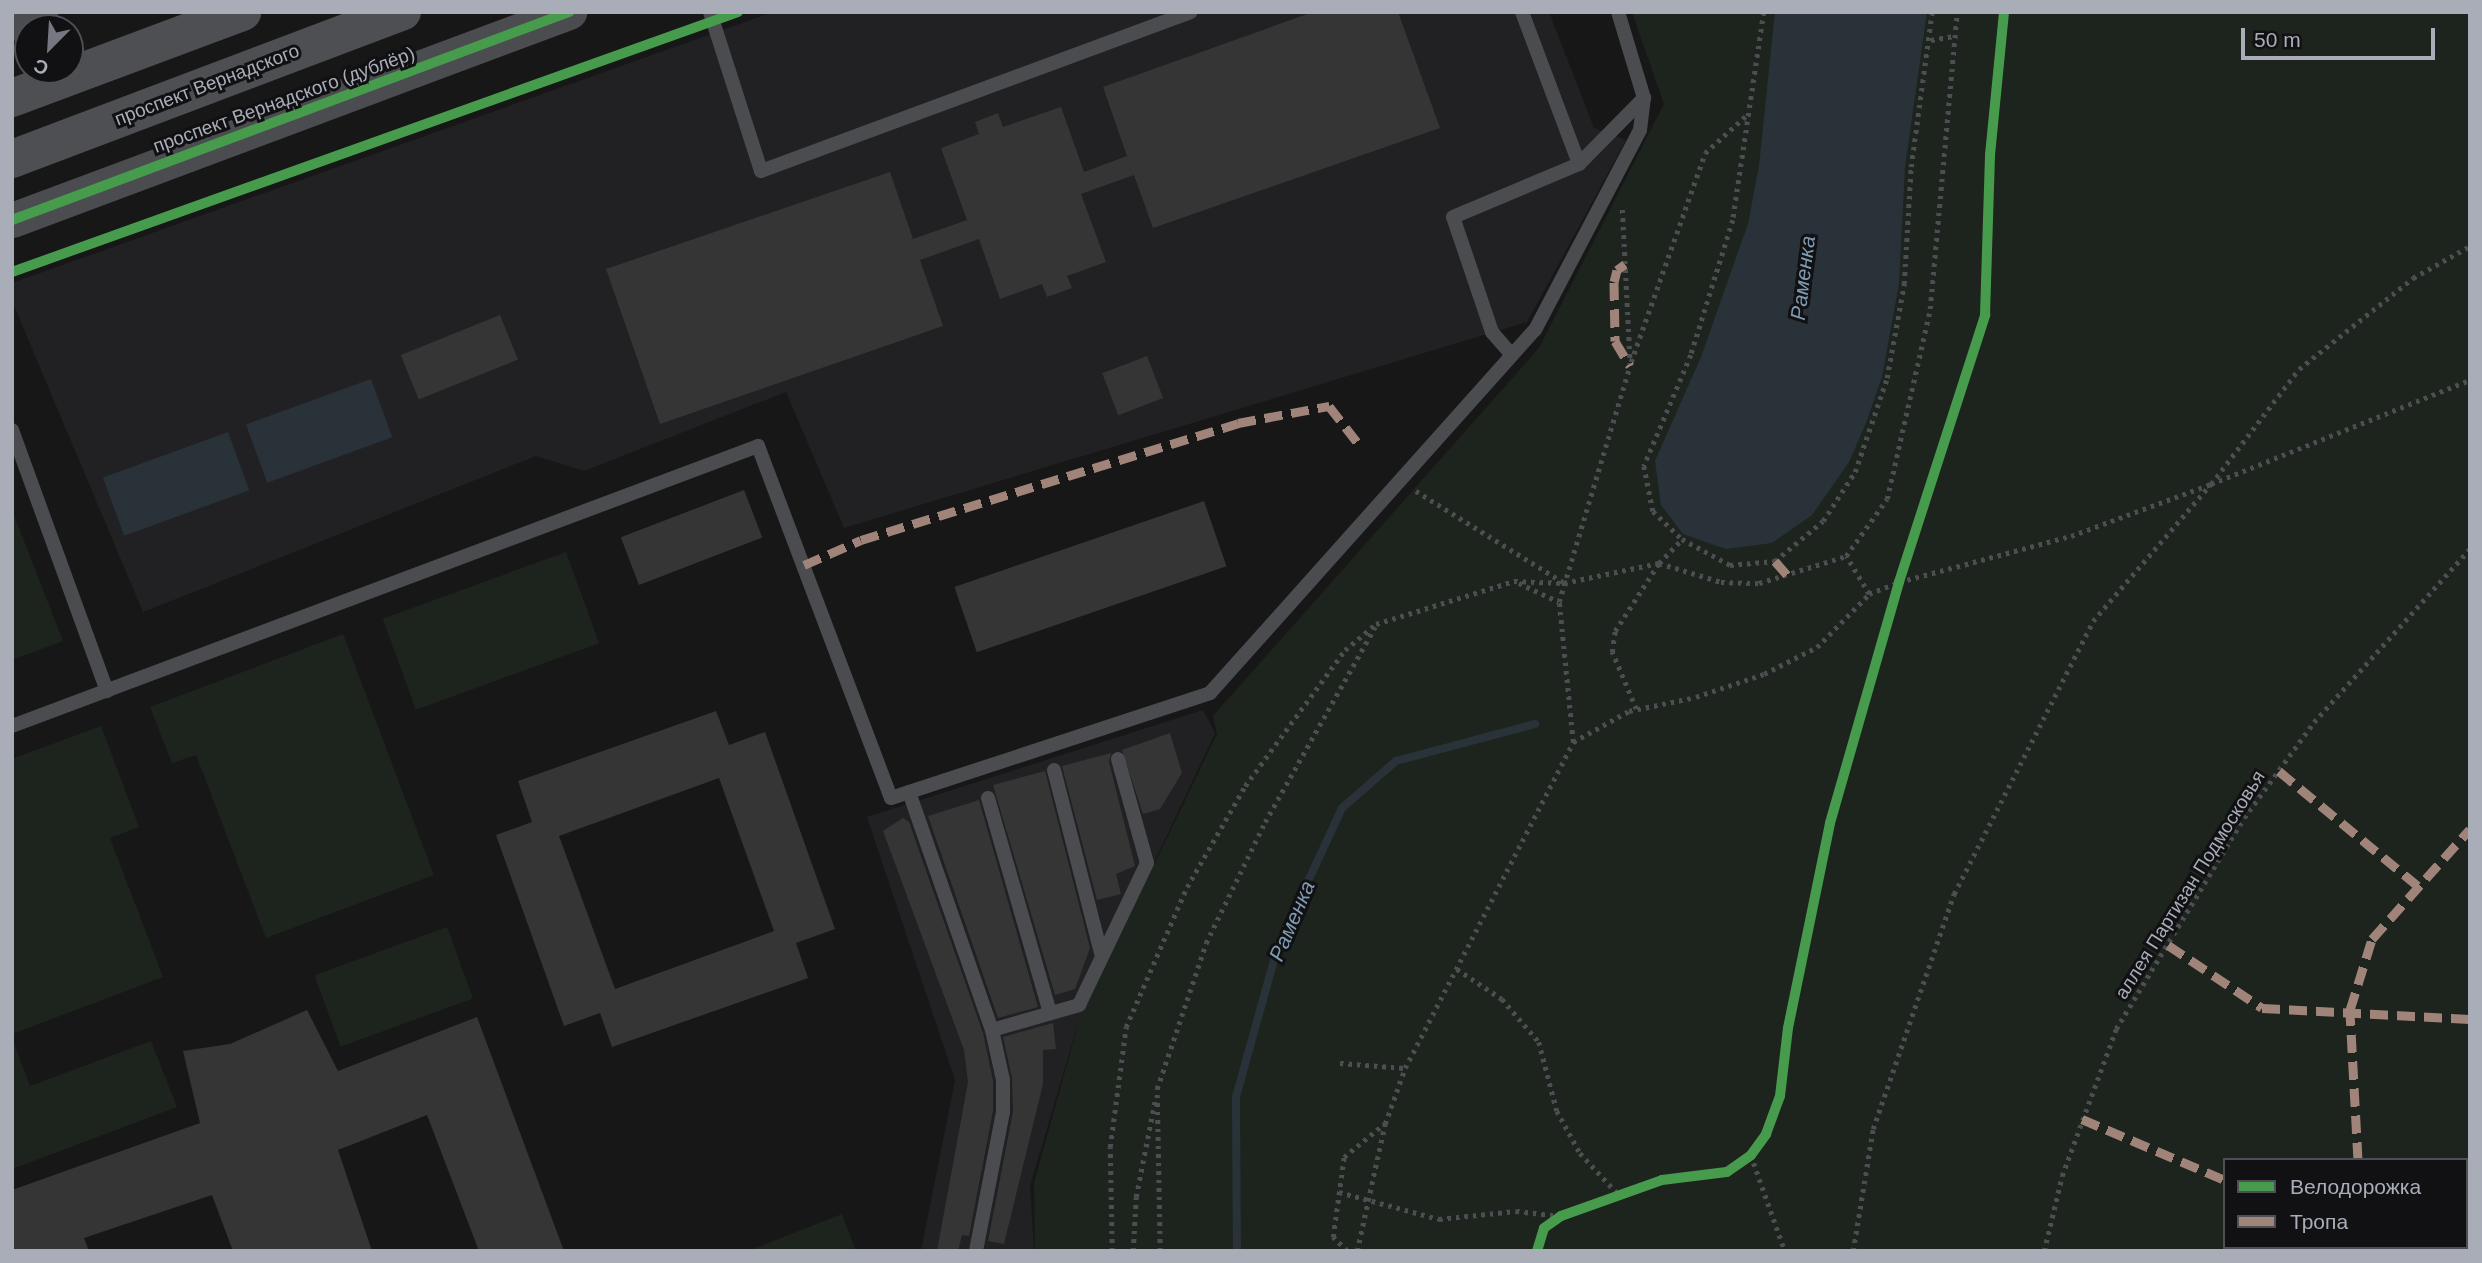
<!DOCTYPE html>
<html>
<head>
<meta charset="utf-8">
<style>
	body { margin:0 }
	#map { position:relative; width:2482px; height:1263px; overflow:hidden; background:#171717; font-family:Helvetica,sans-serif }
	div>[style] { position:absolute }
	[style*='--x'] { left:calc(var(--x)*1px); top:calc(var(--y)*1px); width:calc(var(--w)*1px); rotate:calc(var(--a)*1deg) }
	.built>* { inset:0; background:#212123 }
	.green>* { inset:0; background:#1d241e; transform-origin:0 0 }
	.water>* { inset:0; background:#2a3239; transform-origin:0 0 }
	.stream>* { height:8px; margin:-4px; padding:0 4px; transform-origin:4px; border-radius:4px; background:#2a3239 }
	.building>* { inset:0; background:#353536; transform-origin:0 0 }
	.path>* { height:4.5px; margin-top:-2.25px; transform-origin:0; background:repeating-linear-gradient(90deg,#4d4e52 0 3.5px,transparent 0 8.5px) }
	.service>* { height:14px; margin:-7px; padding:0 7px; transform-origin:7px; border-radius:7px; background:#4b4c50 }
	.tertiary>* { height:35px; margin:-17.5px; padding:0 17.5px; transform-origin:17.5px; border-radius:17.5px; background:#4b4c50 }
	.primary>* { height:38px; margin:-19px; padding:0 19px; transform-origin:19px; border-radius:19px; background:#4d4f52 }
	.quiet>* { height:9px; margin-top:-4.5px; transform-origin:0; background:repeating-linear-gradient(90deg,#a18479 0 18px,transparent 0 27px) }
	.cycleway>* { height:10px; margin:-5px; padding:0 5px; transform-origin:5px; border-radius:5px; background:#469c4c }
	span { translate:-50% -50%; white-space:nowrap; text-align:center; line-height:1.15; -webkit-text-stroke:6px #111113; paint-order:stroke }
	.street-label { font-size:19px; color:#a8adb8 }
	.water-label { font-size:21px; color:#7f9bb3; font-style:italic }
	.frame { position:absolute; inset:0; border:14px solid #a8adb8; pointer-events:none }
	.legend { position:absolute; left:2223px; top:1158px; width:245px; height:91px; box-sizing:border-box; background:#111113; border:2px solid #4d4f55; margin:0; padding:9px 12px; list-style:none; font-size:21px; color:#a8adb8 }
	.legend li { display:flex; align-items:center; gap:14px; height:35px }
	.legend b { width:35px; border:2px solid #4d4f55 }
	.north { position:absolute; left:14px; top:14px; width:70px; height:70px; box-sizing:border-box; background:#111113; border:2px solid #4d4f55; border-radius:50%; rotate:204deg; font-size:19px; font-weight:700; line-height:28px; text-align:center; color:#a8adb8 }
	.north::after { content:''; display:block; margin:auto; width:24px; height:32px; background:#757880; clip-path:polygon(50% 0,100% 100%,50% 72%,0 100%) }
	.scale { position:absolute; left:2241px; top:28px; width:194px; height:32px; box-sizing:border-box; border:4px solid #a8adb8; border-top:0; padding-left:9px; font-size:21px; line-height:24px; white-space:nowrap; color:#a8adb8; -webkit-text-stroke:5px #111113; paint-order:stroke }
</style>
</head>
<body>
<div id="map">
	<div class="built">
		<i style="clip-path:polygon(773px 12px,1549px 12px,1594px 128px,1626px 140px,1527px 322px,844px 528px,786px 392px,584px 471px,536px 456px,143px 612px,12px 301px,12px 283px)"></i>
		<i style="clip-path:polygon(1203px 710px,1215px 733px,1077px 1027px,1030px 1186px,1034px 1251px,921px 1251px,955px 1080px,867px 817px)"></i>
	</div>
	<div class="green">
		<i style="clip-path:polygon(evenodd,1632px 12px,2470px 12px,2470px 1251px,1035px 1251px,1034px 1183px,1079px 1021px,1217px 734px,1213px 716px,1539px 348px,1664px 104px,1632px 12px,2225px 1160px,2466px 1160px,2466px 1247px,2225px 1247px,2225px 1160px)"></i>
		<i style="clip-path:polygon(12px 510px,63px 641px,12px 660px)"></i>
		<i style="left:566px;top:552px;width:97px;height:195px;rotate:70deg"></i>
		<i style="clip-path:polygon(343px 634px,434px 875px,266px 938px,196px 755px,172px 763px,150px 707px)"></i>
		<i style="clip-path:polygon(101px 726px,139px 827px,110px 838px,163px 977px,12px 1034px,12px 759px)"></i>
		<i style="left:447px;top:927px;width:76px;height:141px;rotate:70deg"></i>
		<i style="clip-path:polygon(12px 1038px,30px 1086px,151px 1041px,177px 1107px,12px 1169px)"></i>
		<i style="clip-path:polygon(842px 1214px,856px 1251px,748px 1251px)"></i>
	</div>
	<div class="water">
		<i style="clip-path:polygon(1775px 12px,1927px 12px,1905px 167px,1899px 284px,1882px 377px,1866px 423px,1849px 462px,1812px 515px,1772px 543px,1726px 549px,1683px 534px,1661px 505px,1655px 461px,1701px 357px,1748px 224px,1759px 166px)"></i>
		<i style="left:371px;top:379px;width:62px;height:133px;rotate:70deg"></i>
		<i style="left:228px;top:432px;width:62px;height:133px;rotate:70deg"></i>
	</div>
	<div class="stream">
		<i style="--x:1237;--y:1251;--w:154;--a:-90.4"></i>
		<i style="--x:1236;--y:1097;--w:157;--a:-74.5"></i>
		<i style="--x:1278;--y:946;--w:152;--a:-65.1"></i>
		<i style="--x:1342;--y:808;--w:72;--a:-41"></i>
		<i style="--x:1396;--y:761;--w:144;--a:-14.9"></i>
	</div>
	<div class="building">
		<i style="clip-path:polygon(1313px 12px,1398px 12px,1440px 128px,1153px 228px,1134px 175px,1081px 194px,1106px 262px,1067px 276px,1072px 288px,1047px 297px,1042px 284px,1000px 299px,979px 239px,920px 260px,943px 326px,660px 424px,606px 269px,890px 172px,913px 239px,967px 220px,941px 148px,979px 134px,975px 122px,998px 113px,1003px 127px,1061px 107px,1084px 172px,1127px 156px,1103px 87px)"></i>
		<i style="left:500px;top:315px;width:48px;height:107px;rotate:68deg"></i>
		<i style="left:1147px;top:356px;width:45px;height:48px;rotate:69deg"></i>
		<i style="left:744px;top:490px;width:51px;height:132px;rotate:69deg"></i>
		<i style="left:1204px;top:501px;width:69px;height:264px;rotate:71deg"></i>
		<i style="clip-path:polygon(evenodd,716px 711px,729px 745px,765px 732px,835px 929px,796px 943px,808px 978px,612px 1047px,600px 1013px,564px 1026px,496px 835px,532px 822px,518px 781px,716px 711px,719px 778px,774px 931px,615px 989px,559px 836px,719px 778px)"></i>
		<i style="clip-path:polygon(1170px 733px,1182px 773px,1160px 809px,1143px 814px,1122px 750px)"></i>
		<i style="clip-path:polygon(1111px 753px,1109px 762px,1135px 866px,1116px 874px,1121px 894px,1097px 900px,1062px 766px)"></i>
		<i style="clip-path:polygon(1045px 771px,1090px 948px,1075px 989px,1055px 995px,993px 785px)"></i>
		<i style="clip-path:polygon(979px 800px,1038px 1007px,998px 1018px,928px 816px)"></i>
		<i style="clip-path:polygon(903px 818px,909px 822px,983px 1033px,993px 1081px,993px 1111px,969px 1236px,962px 1235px,958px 1251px,937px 1251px,968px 1082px,964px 1050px,883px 831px)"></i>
		<i style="clip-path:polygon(307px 1010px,338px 1071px,477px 1017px,564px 1251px,479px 1251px,427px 1115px,338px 1150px,372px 1251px,233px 1251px,212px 1195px,84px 1238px,89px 1251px,12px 1251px,12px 1190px,200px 1123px,183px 1051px,230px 1044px)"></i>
		<i style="clip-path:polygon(1053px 1023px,1056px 1049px,1043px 1050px,1043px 1084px,1004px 1244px,988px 1241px,1013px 1112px,1012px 1078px,1003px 1037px)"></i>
	</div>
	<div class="path">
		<i style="--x:1764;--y:12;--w:210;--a:98.5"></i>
		<i style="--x:1733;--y:220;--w:141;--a:107.3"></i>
		<i style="--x:1691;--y:355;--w:121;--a:112.9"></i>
		<i style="--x:1644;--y:466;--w:46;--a:78.7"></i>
		<i style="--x:1653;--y:511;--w:40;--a:44"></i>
		<i style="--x:1682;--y:539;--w:55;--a:28.4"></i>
		<i style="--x:1730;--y:565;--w:45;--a:-5.1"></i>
		<i style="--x:1775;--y:561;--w:62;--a:-39.8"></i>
		<i style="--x:1823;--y:521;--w:59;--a:-56.9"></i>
		<i style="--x:1855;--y:472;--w:99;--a:-71.2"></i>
		<i style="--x:1887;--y:378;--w:96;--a:-79.7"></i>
		<i style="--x:1904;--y:284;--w:117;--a:-86.6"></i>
		<i style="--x:1911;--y:167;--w:156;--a:-82.3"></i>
		<i style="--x:1931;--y:40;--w:22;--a:-10"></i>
		<i style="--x:1631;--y:362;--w:222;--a:-70.5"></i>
		<i style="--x:1705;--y:153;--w:59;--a:-42.3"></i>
		<i style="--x:1416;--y:491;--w:173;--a:31.8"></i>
		<i style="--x:1519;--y:583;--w:44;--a:25.4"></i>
		<i style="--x:1869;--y:594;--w:44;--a:-121.2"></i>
		<i style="--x:1846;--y:556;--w:70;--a:-54.3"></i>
		<i style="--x:1887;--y:499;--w:195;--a:-77.2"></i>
		<i style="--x:1930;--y:309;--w:298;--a:-84.8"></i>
		<i style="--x:1636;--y:709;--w:62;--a:-112.8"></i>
		<i style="--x:1612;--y:652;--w:21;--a:-82"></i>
		<i style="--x:1615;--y:631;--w:81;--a:-57.1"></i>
		<i style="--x:1659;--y:563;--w:33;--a:-46"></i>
		<i style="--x:1573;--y:742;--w:64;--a:-29"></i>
		<i style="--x:1629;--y:711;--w:68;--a:-11.8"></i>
		<i style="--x:1696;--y:697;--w:72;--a:-18.7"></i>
		<i style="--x:1764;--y:674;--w:59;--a:-27"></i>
		<i style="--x:1817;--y:647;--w:74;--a:-45.5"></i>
		<i style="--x:1869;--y:594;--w:32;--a:-22"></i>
		<i style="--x:1899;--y:582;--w:178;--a:-15"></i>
		<i style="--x:2071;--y:536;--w:149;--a:-20.4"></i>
		<i style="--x:2211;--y:484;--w:145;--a:-52.6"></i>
		<i style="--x:2299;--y:369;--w:146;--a:-38.6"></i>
		<i style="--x:2413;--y:278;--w:65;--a:-29.3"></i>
		<i style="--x:1457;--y:969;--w:54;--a:33.7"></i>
		<i style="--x:1502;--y:999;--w:57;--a:49.3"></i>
		<i style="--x:1539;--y:1042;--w:71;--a:75.4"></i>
		<i style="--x:1557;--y:1111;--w:48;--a:61.3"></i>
		<i style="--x:1580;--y:1153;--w:57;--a:47.1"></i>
		<i style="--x:1340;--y:1063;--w:65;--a:4.4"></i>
		<i style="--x:1751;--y:1155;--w:102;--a:70.5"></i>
		<i style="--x:1339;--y:1192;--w:104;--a:15.1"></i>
		<i style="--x:1439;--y:1219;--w:77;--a:-5.9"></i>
		<i style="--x:1516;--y:1211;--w:45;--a:6.3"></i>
		<i style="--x:1112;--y:1251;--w:104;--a:-91.1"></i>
		<i style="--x:1110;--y:1147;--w:121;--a:-82.4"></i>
		<i style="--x:1126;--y:1027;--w:153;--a:-66.5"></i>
		<i style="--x:1187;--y:887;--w:116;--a:-60.1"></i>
		<i style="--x:1245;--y:786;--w:169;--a:-53.7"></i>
		<i style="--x:1345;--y:650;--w:40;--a:-40"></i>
		<i style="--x:1376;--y:624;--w:145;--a:-17.3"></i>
		<i style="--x:1514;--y:581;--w:50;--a:2.3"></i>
		<i style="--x:1564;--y:583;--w:97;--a:-11.9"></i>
		<i style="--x:1659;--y:563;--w:65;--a:17"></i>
		<i style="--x:1721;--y:582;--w:38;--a:2"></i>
		<i style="--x:1759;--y:583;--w:91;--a:-17.2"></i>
		<i style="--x:1133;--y:1251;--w:54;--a:-86.8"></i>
		<i style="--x:1136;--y:1197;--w:99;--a:-78.9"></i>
		<i style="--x:1160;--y:1251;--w:162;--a:-91.1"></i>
		<i style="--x:1157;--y:1089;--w:154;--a:-71.4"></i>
		<i style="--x:1206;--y:943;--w:135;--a:-64"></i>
		<i style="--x:1265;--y:822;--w:224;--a:-60.6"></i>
		<i style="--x:1347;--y:1251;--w:20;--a:-135"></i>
		<i style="--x:1333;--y:1237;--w:81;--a:-82.2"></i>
		<i style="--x:1344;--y:1157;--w:52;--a:-39.5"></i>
		<i style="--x:1357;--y:1251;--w:130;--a:-77.6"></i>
		<i style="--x:1385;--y:1124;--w:59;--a:-70.3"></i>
		<i style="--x:1405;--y:1068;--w:367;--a:-62.7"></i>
		<i style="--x:1573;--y:742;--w:141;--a:-95.7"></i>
		<i style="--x:1559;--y:602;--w:246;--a:-73.3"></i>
		<i style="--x:1630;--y:366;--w:158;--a:-92.9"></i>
		<i style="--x:1853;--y:1251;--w:124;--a:-80.7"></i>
		<i style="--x:1873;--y:1129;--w:249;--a:-71"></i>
		<i style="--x:1954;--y:894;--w:306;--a:-63"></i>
		<i style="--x:2093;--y:621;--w:181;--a:-49.3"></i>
		<i style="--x:2211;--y:484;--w:279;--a:-21.9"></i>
		<i style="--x:2044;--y:1251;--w:77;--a:-76.5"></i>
		<i style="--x:2062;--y:1176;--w:157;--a:-69.8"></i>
		<i style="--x:2116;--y:1029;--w:247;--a:-58.8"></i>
		<i style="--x:2244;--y:818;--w:119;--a:-53.9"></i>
		<i style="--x:2314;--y:722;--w:233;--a:-48"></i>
	</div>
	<div class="service">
		<i style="--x:710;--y:12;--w:167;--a:72.2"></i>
		<i style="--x:761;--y:171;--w:458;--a:-20.3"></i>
		<i style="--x:1522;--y:12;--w:162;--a:69.4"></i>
		<i style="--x:1579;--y:164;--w:93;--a:-45.4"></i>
		<i style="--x:1511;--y:354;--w:29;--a:-131"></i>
		<i style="--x:1492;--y:332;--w:121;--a:-108.7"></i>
		<i style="--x:1453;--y:217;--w:137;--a:-22.8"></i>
		<i style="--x:12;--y:430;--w:278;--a:70"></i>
		<i style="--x:12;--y:726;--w:797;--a:-20.57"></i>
		<i style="--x:758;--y:446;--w:376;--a:69.3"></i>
		<i style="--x:891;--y:798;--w:336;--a:-18.2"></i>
		<i style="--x:1210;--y:693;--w:487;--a:-48.2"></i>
		<i style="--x:1535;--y:330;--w:226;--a:-62.3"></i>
		<i style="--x:1640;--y:130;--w:32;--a:-83"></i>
		<i style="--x:1644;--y:98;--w:90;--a:-106.8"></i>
		<i style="--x:1054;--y:770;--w:189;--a:75.6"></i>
		<i style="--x:909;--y:792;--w:252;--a:70.8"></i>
		<i style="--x:992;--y:1030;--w:51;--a:77.6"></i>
		<i style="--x:1003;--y:1080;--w:32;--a:90"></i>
		<i style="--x:1003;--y:1112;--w:142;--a:101"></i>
		<i style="--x:988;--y:798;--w:224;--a:73.9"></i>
		<i style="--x:992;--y:1030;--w:91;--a:-16"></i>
		<i style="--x:1079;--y:1005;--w:157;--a:-64.4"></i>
		<i style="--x:1147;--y:863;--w:108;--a:-105.6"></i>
	</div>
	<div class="tertiary">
		<i style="--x:12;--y:23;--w:30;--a:-21"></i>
		<i style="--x:12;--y:220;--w:595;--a:-20.48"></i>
	</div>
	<div class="primary">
		<i style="--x:12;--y:98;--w:246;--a:-20.5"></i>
		<i style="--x:12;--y:159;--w:417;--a:-20.7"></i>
	</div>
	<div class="quiet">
		<i style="--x:1625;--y:264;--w:10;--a:143"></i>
		<i style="--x:1617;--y:270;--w:12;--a:104"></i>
		<i style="--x:1614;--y:282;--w:59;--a:89"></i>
		<i style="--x:1615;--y:341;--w:29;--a:59"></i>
		<i style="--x:1775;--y:561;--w:21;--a:49"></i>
		<i style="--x:804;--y:565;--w:62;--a:-23.7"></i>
		<i style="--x:861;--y:540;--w:395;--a:-17.2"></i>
		<i style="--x:1238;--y:423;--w:93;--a:-10.6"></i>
		<i style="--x:1329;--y:406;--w:46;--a:52.1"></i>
		<i style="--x:2279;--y:771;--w:182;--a:39.6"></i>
		<i style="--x:2168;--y:945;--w:113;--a:33.8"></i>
		<i style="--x:2262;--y:1008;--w:208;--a:3"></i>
		<i style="--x:2082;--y:1119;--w:155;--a:23.1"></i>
		<i style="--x:2358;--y:1160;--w:150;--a:-93.1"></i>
		<i style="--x:2350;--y:1010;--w:74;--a:-72.8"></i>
		<i style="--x:2372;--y:939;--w:147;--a:-48.3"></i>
		<i style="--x:2458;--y:1247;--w:4;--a:63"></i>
	</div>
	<div class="cycleway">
		<i style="--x:12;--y:220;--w:595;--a:-20.48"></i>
		<i style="--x:12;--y:272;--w:771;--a:-19.7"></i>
		<i style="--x:1537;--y:1251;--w:24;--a:-73"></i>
		<i style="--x:1544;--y:1228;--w:21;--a:-35"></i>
		<i style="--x:1561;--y:1216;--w:107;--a:-19.6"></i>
		<i style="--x:1662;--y:1180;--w:65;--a:-7"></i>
		<i style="--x:1727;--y:1172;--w:29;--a:-35"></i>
		<i style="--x:1751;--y:1155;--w:26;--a:-54"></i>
		<i style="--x:1766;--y:1134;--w:40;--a:-69.8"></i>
		<i style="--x:1780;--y:1096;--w:68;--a:-83.3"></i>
		<i style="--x:1788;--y:1028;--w:209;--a:-78.4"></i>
		<i style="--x:1830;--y:823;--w:251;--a:-74"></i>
		<i style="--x:1899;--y:582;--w:281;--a:-72.1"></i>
		<i style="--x:1985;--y:315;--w:160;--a:-88.2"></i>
		<i style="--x:1990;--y:155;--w:144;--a:-84.4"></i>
	</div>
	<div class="street-label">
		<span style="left:207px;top:85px;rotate:-21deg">проспект Вернадского</span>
		<span style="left:284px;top:100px;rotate:-20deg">проспект Вернадского (дублёр)</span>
		<span style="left:2190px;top:885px;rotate:-58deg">аллея Партизан Подмосковья</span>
	</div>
	<div class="water-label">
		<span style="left:1803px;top:278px;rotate:-83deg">Раменка</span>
		<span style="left:1292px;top:921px;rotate:-67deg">Раменка</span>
	</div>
	<div class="frame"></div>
	<ul class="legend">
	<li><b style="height:9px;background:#469c4c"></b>Велодорожка</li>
	<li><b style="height:9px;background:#a18479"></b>Тропа</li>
	</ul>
	<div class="north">С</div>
	<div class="scale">50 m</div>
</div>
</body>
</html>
